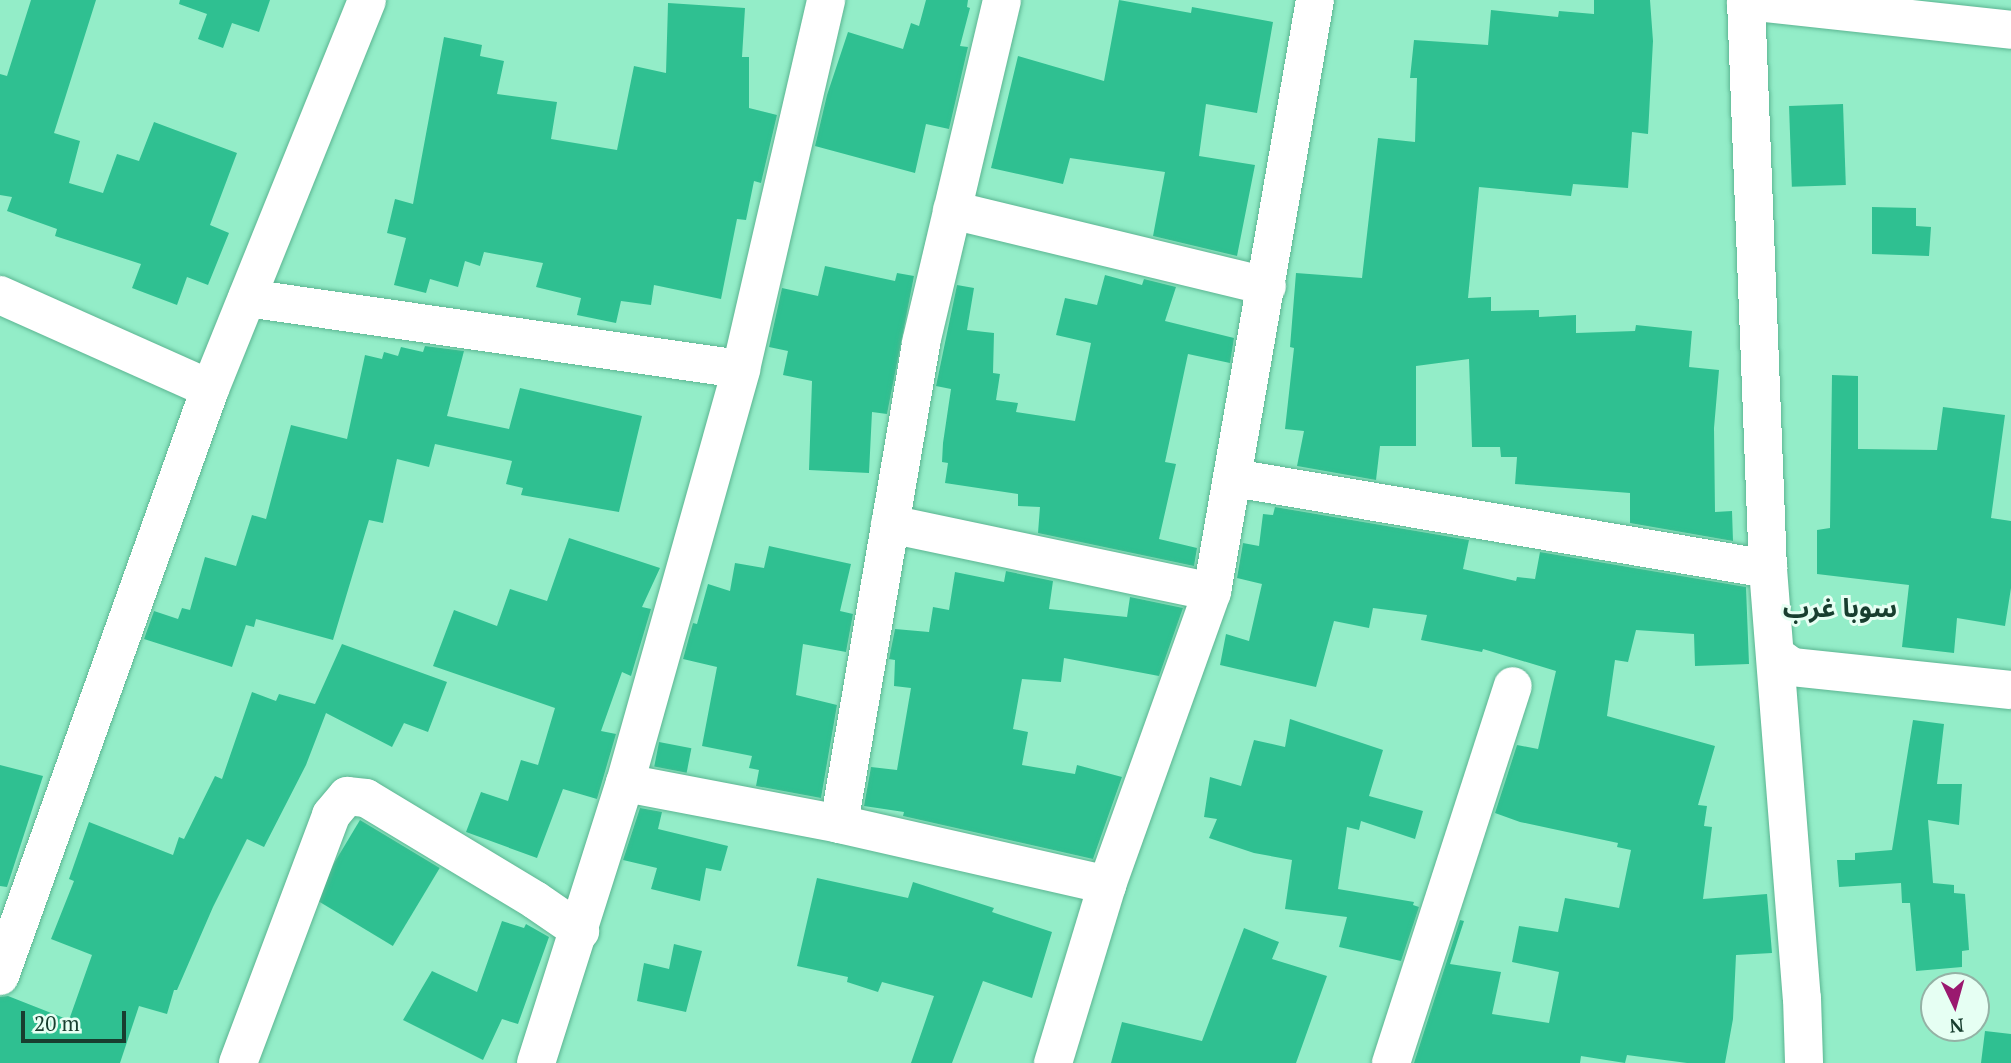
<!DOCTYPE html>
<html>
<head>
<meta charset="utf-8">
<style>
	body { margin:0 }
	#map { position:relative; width:2011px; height:1063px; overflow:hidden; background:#93edc8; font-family:"PT Serif","Noto Sans Arabic",serif }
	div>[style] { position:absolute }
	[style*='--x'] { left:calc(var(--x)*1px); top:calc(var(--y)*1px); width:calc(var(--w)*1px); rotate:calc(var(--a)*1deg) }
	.building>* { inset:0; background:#2fc091; transform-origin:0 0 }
	.roads { filter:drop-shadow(0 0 2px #5cb592) drop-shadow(0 0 2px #5cb592) }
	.minor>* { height:38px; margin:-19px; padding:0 19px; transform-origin:19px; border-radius:19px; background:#fff }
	span { translate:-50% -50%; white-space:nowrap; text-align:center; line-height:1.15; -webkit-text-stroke:6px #e6fff3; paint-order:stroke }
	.district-label { font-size:26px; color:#183e2f; font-weight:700 }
	.north { position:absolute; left:1920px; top:972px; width:70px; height:70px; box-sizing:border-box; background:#e6fff3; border:2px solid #94b2a5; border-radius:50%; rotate:175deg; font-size:19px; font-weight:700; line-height:28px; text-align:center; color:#183e2f }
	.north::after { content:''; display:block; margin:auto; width:24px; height:32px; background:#9a196f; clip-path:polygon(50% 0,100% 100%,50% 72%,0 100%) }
	.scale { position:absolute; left:21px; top:1011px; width:105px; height:32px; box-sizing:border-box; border:4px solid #183e2f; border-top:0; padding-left:9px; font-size:21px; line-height:24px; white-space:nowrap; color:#183e2f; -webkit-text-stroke:5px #e6fff3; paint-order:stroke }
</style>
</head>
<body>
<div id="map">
	<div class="building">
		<i style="clip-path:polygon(31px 0,96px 0,54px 133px,80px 141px,69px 183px,103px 193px,117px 154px,139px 161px,154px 122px,237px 153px,210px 225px,229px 233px,208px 285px,187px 277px,177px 305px,132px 288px,141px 264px,55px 236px,57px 229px,7px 211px,12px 197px,0 195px,0 74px,7px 76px)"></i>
		<i style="clip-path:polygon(180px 0,270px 0,259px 32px,232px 23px,223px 48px,198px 39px,207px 14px,179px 4px)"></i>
		<i style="clip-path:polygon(926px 0,968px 0,967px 7px,970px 8px,960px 46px,968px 47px,949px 129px,926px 124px,915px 173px,815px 146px,827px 95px,848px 32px,903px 49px,911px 23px,919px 26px)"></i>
		<i style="clip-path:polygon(1119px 0,1191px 13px,1192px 7px,1273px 22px,1257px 113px,1206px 104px,1199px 156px,1255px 165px,1237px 256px,1153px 236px,1165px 172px,1070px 158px,1063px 184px,991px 168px,1018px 56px,1104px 81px)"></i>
		<i style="clip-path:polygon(1594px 0,1650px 0,1653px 41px,1648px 134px,1632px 132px,1628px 188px,1573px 184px,1571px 196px,1479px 187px,1468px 298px,1491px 297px,1491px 311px,1539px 310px,1539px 317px,1576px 315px,1576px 333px,1635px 331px,1636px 325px,1692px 331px,1689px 367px,1719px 370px,1714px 428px,1715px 512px,1732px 511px,1733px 541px,1630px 523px,1630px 493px,1515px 484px,1517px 457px,1501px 457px,1500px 447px,1472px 447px,1469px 359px,1416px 366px,1416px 446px,1380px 446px,1376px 480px,1297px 466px,1304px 431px,1285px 429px,1294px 348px,1290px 347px,1296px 273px,1362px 278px,1378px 138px,1415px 142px,1417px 78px,1410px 78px,1414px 40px,1488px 45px,1491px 10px,1558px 17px,1559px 11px,1594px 14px)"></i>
		<i style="clip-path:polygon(668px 3px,745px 8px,742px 57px,749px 57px,749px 108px,777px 115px,761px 183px,754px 181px,746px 220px,737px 219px,721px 299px,654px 285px,651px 305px,621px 301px,616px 323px,577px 315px,581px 298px,536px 287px,543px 263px,484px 252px,480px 266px,465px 261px,458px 287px,430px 279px,426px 293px,394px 285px,406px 238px,387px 233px,395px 199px,413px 204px,444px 37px,482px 45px,480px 56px,504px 61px,497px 94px,557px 102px,551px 139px,617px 150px,634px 66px,666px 73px)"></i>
		<i style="left:1843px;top:104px;width:81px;height:54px;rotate:88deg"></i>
		<i style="clip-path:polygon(1872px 207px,1916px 208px,1916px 226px,1931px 227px,1929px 256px,1872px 254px)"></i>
		<i style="clip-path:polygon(825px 266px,895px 281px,897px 273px,914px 276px,887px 414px,872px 412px,869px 473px,809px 470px,812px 381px,783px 375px,788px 351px,769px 347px,782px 288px,818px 296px)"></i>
		<i style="clip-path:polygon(1105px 275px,1142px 285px,1144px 279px,1176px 287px,1165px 321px,1234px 338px,1230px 363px,1188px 354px,1165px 462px,1176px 464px,1159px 539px,1197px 548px,1194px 566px,1038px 533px,1040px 507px,1018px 506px,1018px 494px,945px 483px,948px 463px,942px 462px,943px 443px,951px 389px,936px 386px,957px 285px,974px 288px,967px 330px,994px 333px,993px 373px,1000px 374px,996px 400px,1018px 403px,1016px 412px,1075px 421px,1091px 343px,1056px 335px,1065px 298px,1097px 305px)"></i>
		<i style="clip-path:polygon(425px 346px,464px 351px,447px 416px,509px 429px,520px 388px,642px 416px,619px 512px,521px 495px,523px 488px,506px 484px,512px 461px,435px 444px,429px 467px,397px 459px,383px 523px,369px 520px,333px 640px,256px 619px,254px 627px,246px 625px,232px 667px,144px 639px,154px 611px,178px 619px,182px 608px,190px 610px,205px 557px,236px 566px,252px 515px,266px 519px,291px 425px,347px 439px,365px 355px,382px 359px,384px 352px,398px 356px,401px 347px,423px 352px)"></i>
		<i style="clip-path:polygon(1832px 375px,1858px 376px,1858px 449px,1937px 450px,1943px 407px,2005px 415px,1991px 518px,2011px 521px,2011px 588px,2005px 626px,1957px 618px,1954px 653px,1902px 647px,1909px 585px,1817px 574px,1817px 530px,1830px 528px)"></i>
		<i style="clip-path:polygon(1275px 507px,1469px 540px,1463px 569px,1516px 581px,1517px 577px,1535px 579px,1540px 552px,1746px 587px,1749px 664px,1695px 666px,1694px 634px,1636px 630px,1628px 662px,1615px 660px,1607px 716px,1715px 746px,1698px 805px,1707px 806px,1704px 826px,1712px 827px,1703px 899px,1767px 894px,1772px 953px,1736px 955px,1733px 1019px,1725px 1063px,1687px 1063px,1627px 1055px,1625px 1063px,1581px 1056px,1580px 1063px,1414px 1063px,1460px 920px,1464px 921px,1450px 964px,1501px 972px,1492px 1014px,1549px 1023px,1559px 972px,1512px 962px,1519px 926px,1558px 932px,1565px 898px,1619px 908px,1631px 850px,1617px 847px,1618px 843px,1520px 822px,1495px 813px,1517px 745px,1538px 749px,1556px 671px,1483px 649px,1482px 652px,1421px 640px,1427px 615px,1373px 608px,1369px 628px,1334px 621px,1316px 687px,1220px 665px,1226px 634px,1249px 641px,1262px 584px,1237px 578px,1243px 543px,1259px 546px,1263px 514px,1273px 515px)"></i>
		<i style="clip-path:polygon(569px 538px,660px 568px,642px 607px,651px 609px,631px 676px,622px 672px,601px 731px,616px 734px,597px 799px,563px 789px,537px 858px,466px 832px,481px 792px,508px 801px,521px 760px,538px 765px,555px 708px,433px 666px,454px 610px,497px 626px,510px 589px,547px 601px)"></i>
		<i style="clip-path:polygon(769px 546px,851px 564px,840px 611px,853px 614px,846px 652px,803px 644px,796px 695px,837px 705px,821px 798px,756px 786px,759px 770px,749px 768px,752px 756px,702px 746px,717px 667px,683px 659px,693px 623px,697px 624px,708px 584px,730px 591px,735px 563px,764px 568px)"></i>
		<i style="clip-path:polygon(1006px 571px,1053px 581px,1049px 609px,1127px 617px,1130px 597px,1183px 608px,1159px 676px,1064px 658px,1061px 682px,1022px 679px,1013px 729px,1028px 732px,1022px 765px,1075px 774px,1077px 765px,1122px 777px,1093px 859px,903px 816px,904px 812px,864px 806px,871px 767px,897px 770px,911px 688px,894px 686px,895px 660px,889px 659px,895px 629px,929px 632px,933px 607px,949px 610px,955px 572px,1004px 582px)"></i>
		<i style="clip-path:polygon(342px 644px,447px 682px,428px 732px,404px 723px,392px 747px,326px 713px,306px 765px,264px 847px,247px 839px,213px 907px,177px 990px,174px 990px,167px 1014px,139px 1006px,120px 1063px,0 1063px,0 997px,8px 996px,69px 1020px,92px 955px,51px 939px,74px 881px,69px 879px,89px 822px,173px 855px,179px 837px,184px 839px,215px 776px,222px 779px,252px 692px,276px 701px,279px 694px,315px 704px)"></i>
		<i style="clip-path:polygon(1290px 719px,1383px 750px,1369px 796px,1423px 811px,1415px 839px,1361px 821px,1359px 830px,1347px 827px,1338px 889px,1414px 902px,1413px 905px,1419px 907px,1401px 961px,1339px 947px,1347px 917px,1285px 909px,1292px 860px,1254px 853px,1209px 838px,1217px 819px,1204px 817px,1210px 777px,1241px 786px,1254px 740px,1285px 747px)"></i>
		<i style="clip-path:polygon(1913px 720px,1944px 724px,1937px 784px,1962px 784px,1959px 825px,1928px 820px,1933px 883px,1954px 885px,1954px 893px,1965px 894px,1969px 950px,1962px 951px,1962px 967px,1916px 971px,1910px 903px,1902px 903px,1901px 883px,1839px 887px,1837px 860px,1855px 860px,1855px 853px,1892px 850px)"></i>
		<i style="left:659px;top:742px;width:33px;height:25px;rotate:11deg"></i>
		<i style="clip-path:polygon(0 765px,43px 776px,7px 887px,0 886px)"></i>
		<i style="clip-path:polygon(640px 808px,662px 812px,658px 829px,728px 846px,721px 871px,706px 868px,700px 901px,651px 889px,657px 868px,623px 860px)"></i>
		<i style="left:360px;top:820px;width:93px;height:91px;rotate:31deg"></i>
		<i style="clip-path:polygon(817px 878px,908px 898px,913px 882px,994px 908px,992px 912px,1052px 932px,1032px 998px,983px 981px,952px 1063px,911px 1063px,934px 996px,882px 982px,878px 992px,847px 982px,848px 977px,797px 966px)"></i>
		<i style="clip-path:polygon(502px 921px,524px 928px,526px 924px,549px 937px,518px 1024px,502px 1019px,483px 1060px,403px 1020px,432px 971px,477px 992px)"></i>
		<i style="clip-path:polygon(1244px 928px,1279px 942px,1272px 959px,1327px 976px,1296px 1063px,1111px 1063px,1122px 1022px,1202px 1041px)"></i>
		<i style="clip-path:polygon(674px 944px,702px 951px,686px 1012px,637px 1001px,644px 963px,669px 969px)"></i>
		<i style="clip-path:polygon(1985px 1031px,2011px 1034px,2011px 1063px,1981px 1063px)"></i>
	</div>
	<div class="roads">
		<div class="minor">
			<i style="--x:1746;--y:0;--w:569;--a:87.79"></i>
			<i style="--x:1768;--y:569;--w:430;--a:85.5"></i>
			<i style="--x:1802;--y:998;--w:65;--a:88.2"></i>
			<i style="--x:1746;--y:1;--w:267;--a:6.2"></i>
			<i style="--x:952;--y:210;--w:324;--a:13.6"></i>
			<i style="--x:0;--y:295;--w:230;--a:24.1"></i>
			<i style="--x:247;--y:298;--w:499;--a:8.2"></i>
			<i style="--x:1234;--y:478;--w:542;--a:9.67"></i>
			<i style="--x:890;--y:524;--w:329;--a:11.9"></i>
			<i style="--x:1777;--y:656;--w:19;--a:36"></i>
			<i style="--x:1792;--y:667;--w:220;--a:6"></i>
			<i style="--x:625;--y:783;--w:218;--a:10.8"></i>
			<i style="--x:839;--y:824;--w:275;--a:12.8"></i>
			<i style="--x:839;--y:824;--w:488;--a:-80.3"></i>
			<i style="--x:921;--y:343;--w:352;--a:-76.7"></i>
			<i style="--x:0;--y:976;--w:623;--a:-70.32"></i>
			<i style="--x:210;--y:389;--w:419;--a:-68"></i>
			<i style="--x:238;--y:1063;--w:265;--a:-69.4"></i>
			<i style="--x:331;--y:815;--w:25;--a:-50"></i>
			<i style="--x:347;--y:796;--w:19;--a:6"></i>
			<i style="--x:366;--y:798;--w:197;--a:31.1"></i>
			<i style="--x:535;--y:900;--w:55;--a:34.6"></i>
			<i style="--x:536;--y:1063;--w:294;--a:-72.4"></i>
			<i style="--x:625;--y:783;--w:430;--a:-74.3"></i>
			<i style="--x:741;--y:369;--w:379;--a:-77"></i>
			<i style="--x:1053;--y:1063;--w:186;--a:-73.1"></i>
			<i style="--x:1107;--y:885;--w:311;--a:-70.3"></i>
			<i style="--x:1212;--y:592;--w:601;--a:-80.13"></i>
			<i style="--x:1391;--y:1063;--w:396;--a:-72.1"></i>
		</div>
	</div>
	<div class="district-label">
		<span style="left:1840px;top:608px">سوبا غرب</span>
	</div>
	<div class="north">N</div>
	<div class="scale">20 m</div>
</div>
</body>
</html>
